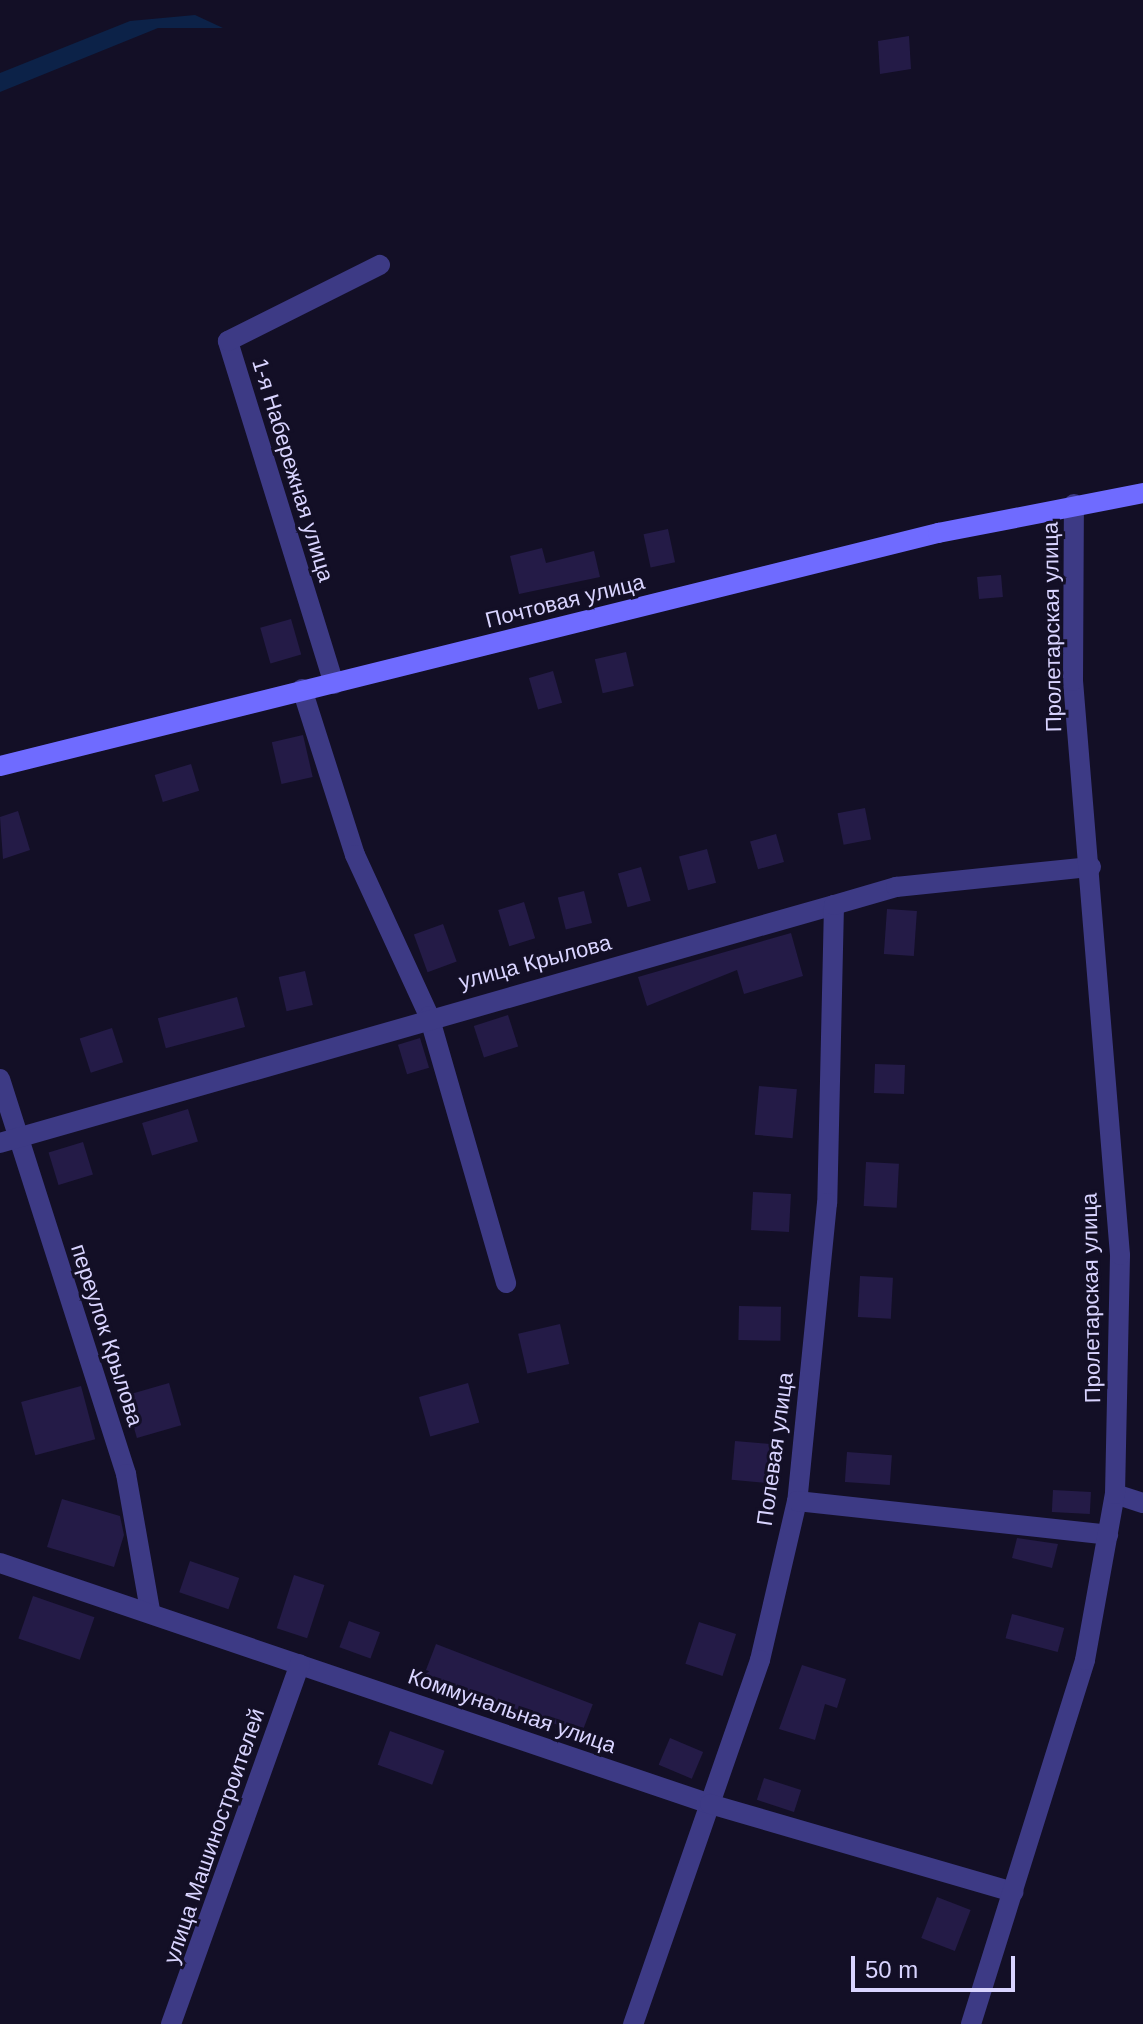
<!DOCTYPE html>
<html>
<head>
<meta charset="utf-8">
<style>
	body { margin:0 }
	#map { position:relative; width:1143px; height:2024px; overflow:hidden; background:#130f26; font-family:Arial,sans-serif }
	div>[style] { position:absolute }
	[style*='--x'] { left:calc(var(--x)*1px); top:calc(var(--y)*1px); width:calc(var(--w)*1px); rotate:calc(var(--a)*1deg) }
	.water>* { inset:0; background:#0c2248 }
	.building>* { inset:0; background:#241b47; transform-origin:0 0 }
	.minor>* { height:20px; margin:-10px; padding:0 10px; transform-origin:10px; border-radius:10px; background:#3d3a85 }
	.tertiary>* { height:20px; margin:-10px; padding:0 10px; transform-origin:10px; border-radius:10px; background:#3d3a85 }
	.secondary>* { height:20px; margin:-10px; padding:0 10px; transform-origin:10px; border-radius:10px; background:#6f6bff }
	span { translate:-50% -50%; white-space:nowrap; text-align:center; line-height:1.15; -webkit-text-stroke:6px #130f26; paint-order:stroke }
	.street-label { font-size:22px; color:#d9d4ff }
	.scale { position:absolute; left:851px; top:1956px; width:164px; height:36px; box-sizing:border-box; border:4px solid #d9d4ff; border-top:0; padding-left:10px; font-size:24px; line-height:28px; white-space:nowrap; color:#d9d4ff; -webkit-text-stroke:6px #130f26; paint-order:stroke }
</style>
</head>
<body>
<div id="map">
	<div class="water">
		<i style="clip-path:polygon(195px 15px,223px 28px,158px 28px,0 92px,0 73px,130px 21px)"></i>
	</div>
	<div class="building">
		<i style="clip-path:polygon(909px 36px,911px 69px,880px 74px,878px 41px)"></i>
		<i style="left:668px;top:529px;width:34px;height:25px;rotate:78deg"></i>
		<i style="clip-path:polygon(542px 548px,546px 563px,594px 551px,600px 577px,519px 594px,510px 556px)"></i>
		<i style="left:1001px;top:575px;width:22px;height:24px;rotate:85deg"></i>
		<i style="left:291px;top:619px;width:37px;height:32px;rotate:74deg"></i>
		<i style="left:626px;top:652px;width:35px;height:32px;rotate:77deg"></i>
		<i style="left:553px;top:671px;width:33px;height:25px;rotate:74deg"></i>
		<i style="left:303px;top:735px;width:43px;height:32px;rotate:77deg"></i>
		<i style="left:191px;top:764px;width:28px;height:38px;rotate:73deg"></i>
		<i style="left:865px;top:808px;width:32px;height:28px;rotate:79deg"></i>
		<i style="clip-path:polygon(18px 811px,30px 850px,3px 859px,0 817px)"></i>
		<i style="left:776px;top:834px;width:29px;height:27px;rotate:74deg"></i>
		<i style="left:707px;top:849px;width:35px;height:29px;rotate:75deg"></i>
		<i style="left:641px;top:867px;width:35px;height:24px;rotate:74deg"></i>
		<i style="left:584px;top:891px;width:33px;height:27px;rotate:76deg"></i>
		<i style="left:524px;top:902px;width:38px;height:27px;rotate:73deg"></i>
		<i style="left:887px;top:909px;width:30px;height:45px;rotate:4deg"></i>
		<i style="left:443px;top:924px;width:40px;height:31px;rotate:70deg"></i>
		<i style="clip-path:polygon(791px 933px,803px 976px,744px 994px,737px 970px,647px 1006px,638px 977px)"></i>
		<i style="left:305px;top:971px;width:35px;height:27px;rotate:77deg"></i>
		<i style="left:237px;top:997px;width:31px;height:82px;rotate:75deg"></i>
		<i style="left:508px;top:1015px;width:33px;height:36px;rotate:72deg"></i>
		<i style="left:112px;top:1028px;width:36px;height:34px;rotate:72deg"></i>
		<i style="left:420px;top:1038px;width:31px;height:23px;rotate:73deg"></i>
		<i style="left:875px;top:1064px;width:30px;height:29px;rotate:2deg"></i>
		<i style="left:759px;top:1086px;width:38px;height:49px;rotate:5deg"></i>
		<i style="left:188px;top:1109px;width:34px;height:48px;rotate:73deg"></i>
		<i style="left:83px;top:1142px;width:34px;height:36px;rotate:73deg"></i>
		<i style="left:866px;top:1162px;width:33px;height:44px;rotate:3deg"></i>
		<i style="left:753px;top:1192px;width:38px;height:38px;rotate:3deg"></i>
		<i style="left:860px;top:1276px;width:33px;height:41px;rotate:3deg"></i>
		<i style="left:739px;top:1306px;width:42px;height:34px;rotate:1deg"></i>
		<i style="left:560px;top:1324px;width:41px;height:43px;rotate:77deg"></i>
		<i style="left:169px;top:1383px;width:44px;height:46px;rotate:74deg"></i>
		<i style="left:468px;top:1383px;width:41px;height:51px;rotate:74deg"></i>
		<i style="left:81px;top:1386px;width:55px;height:62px;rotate:75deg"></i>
		<i style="left:735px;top:1441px;width:35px;height:39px;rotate:5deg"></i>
		<i style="left:847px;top:1452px;width:45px;height:30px;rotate:4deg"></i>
		<i style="left:1053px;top:1490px;width:38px;height:22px;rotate:3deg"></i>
		<i style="clip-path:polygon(62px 1499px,120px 1516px,124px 1535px,114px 1567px,47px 1547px)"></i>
		<i style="clip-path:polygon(1017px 1538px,1058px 1544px,1052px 1568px,1012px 1558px)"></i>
		<i style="left:190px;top:1561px;width:52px;height:33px;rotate:19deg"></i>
		<i style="left:294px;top:1575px;width:32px;height:56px;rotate:18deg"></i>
		<i style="left:33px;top:1596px;width:65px;height:45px;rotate:19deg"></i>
		<i style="left:1012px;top:1614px;width:54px;height:25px;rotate:15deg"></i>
		<i style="left:349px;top:1621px;width:33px;height:28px;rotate:20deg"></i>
		<i style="left:699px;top:1622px;width:39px;height:44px;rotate:18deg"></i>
		<i style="left:436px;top:1644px;width:168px;height:32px;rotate:21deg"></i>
		<i style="clip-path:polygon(802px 1665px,846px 1679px,837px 1708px,825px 1704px,815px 1740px,779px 1729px)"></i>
		<i style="left:390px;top:1731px;width:58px;height:36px;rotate:20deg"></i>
		<i style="left:670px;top:1738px;width:36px;height:29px;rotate:23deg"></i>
		<i style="left:764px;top:1778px;width:39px;height:23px;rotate:18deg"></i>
		<i style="left:937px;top:1897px;width:36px;height:44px;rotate:21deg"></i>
	</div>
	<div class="minor">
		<i style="--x:334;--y:684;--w:359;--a:-107.2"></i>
		<i style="--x:228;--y:341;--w:170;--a:-26.6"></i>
		<i style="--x:302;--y:689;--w:174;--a:72.3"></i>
		<i style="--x:355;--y:855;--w:177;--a:65.3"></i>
		<i style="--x:429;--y:1016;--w:278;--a:73.9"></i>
		<i style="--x:0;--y:1079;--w:415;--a:72.3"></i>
		<i style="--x:126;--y:1474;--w:138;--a:80"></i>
		<i style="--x:0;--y:1143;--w:867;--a:-15.93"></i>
		<i style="--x:834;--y:905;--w:298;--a:91.3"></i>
		<i style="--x:827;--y:1203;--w:300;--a:95.7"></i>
		<i style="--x:797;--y:1501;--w:163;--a:103.1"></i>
		<i style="--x:760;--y:1660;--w:386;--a:109.2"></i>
		<i style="--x:1115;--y:1494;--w:29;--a:18"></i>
		<i style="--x:797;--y:1501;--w:313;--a:6.2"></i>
		<i style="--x:0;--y:1563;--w:750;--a:18.75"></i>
		<i style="--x:710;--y:1804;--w:316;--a:16.2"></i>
		<i style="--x:171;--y:2024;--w:382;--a:-70.3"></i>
	</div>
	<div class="tertiary">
		<i style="--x:834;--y:905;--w:65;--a:-16.2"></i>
		<i style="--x:896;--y:887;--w:196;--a:-5.9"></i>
		<i style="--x:971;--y:2024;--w:381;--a:-72.6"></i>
		<i style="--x:1085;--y:1660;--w:169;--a:-79.8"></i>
		<i style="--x:1115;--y:1494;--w:239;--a:-88.8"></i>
		<i style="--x:1120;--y:1255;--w:576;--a:-94.68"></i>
		<i style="--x:1073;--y:681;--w:177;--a:-89.7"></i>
	</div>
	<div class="secondary">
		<i style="--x:0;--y:766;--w:967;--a:-13.95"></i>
		<i style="--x:938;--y:533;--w:209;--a:-11"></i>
	</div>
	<div class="street-label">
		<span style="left:293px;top:470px;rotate:73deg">1-я Набережная улица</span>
		<span style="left:565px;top:601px;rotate:-14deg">Почтовая улица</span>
		<span style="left:1052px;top:627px;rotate:-91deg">Пролетарская улица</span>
		<span style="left:535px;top:962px;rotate:-15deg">улица Крылова</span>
		<span style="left:1091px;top:1298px;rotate:-91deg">Пролетарская улица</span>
		<span style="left:107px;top:1335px;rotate:72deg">переулок Крылова</span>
		<span style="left:775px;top:1449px;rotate:-82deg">Полевая улица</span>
		<span style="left:512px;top:1711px;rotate:19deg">Коммунальная улица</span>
		<span style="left:214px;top:1836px;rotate:-71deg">улица Машиностроителей</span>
	</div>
	<div class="scale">50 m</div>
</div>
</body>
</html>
